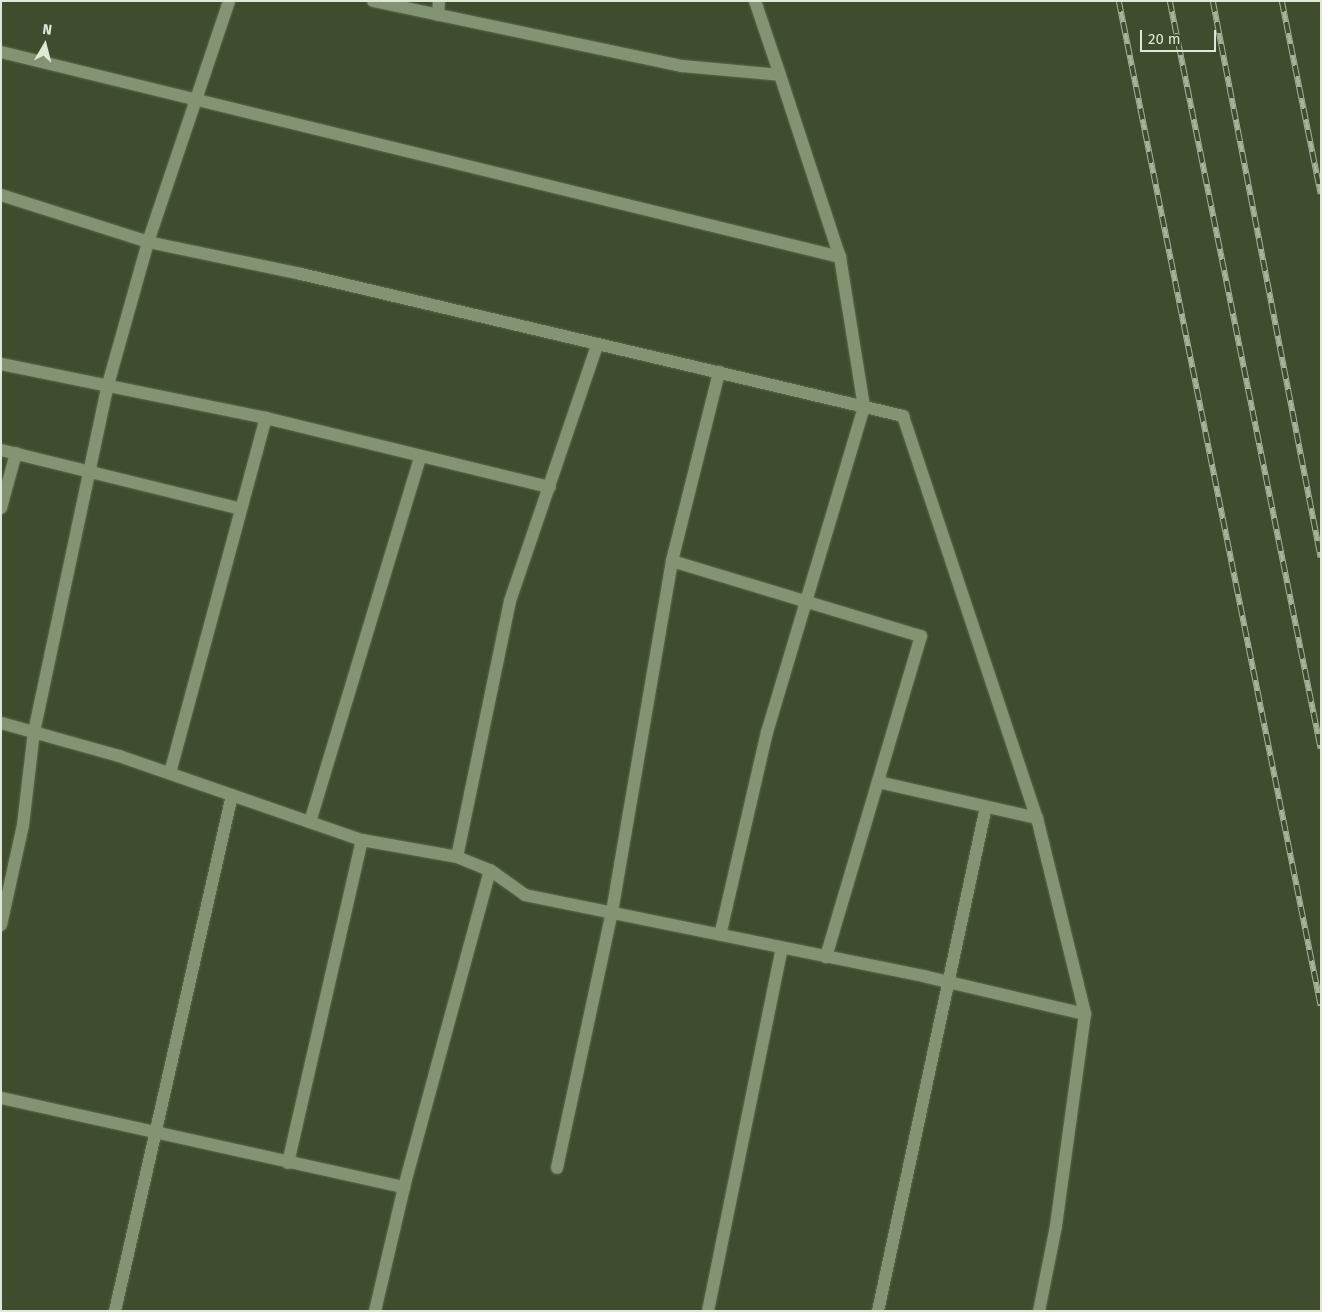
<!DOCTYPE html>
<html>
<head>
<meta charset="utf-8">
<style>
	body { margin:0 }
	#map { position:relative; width:1322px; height:1312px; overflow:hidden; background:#3f4d2e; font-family:"Fira Sans",sans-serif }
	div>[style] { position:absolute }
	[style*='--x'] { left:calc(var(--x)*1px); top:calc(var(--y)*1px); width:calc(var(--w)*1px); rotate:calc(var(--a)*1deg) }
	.roads { filter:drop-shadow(0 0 1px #5d694e) drop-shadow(0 0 1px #5d694e) }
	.minor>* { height:12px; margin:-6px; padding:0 6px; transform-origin:6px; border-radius:6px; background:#849472 }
	.rail>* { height:5.5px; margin-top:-2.75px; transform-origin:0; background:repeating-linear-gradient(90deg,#3f4d2e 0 11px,#a6b29a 0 22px); box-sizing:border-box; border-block:1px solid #a6b29a }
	span { translate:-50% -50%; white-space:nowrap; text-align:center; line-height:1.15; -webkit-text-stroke:4.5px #3f4d2e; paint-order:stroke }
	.frame { position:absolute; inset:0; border:2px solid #dee8d5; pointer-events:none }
	.north { position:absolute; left:20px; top:20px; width:50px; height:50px; -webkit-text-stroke:4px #3f4d2e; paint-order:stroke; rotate:8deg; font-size:14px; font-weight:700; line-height:20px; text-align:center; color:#dee8d5 }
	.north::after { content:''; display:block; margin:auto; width:18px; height:22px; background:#dee8d5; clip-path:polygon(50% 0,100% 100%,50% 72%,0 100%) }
	.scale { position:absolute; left:1140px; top:30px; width:76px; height:22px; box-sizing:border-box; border:2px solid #dee8d5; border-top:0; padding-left:6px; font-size:15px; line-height:18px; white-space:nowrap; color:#dee8d5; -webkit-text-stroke:4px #3f4d2e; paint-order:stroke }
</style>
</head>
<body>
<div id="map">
	<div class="roads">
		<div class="minor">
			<i style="--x:373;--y:1;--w:316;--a:11.9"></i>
			<i style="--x:682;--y:66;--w:98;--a:5.2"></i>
			<i style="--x:780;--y:75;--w:192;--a:71.8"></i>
			<i style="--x:755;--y:1;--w:78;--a:71.3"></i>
			<i style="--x:438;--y:15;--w:14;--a:-86"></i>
			<i style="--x:1;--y:52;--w:864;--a:13.73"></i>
			<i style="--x:840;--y:257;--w:152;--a:80.9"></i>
			<i style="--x:864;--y:407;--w:339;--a:106.6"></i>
			<i style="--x:767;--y:732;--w:208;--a:103"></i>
			<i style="--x:1;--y:195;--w:154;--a:17.7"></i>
			<i style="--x:148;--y:242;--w:156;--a:11.8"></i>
			<i style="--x:301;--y:274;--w:619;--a:13.27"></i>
			<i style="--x:903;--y:416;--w:424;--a:71.6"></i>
			<i style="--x:1037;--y:818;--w:202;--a:76.2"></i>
			<i style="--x:1;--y:364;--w:270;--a:11.5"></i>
			<i style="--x:266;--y:418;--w:292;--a:13.7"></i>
			<i style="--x:1;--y:450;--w:247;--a:13.8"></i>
			<i style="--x:1;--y:508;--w:57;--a:-74.7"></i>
			<i style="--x:672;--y:561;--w:260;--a:16.8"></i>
			<i style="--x:921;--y:636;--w:335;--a:106.5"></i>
			<i style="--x:1;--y:723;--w:123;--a:15.6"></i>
			<i style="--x:119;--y:756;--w:257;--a:19.1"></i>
			<i style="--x:362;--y:840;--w:97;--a:10.1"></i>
			<i style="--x:457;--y:857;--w:35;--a:22"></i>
			<i style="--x:490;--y:870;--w:43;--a:35.5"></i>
			<i style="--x:525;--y:895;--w:410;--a:11.5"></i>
			<i style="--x:927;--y:977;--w:162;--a:13.2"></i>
			<i style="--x:1085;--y:1014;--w:214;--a:97.8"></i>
			<i style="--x:1056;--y:1226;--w:87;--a:101.3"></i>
			<i style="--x:170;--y:773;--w:368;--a:-74.9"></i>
			<i style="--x:878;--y:782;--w:163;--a:12.8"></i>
			<i style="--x:310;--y:822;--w:380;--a:-73.2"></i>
			<i style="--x:457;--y:857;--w:261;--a:-78.3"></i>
			<i style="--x:510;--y:601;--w:270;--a:-71.2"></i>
			<i style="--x:1;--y:925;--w:102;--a:-77.6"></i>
			<i style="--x:23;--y:825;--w:94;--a:-83.3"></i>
			<i style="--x:34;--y:732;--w:352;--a:-78"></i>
			<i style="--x:107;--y:388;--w:152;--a:-74.3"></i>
			<i style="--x:148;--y:242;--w:254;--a:-71.4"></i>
			<i style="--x:1;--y:1098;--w:413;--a:12.5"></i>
			<i style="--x:404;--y:1187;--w:328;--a:-74.8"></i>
			<i style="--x:288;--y:1163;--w:331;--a:-77.1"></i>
			<i style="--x:557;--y:1168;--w:262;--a:-77.9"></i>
			<i style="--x:612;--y:912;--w:356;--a:-80.3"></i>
			<i style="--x:672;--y:561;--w:195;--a:-76"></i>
			<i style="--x:115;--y:1311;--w:529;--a:-77.22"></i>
			<i style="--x:375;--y:1311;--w:127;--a:-76.8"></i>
			<i style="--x:708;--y:1311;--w:370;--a:-78.5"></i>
			<i style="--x:878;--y:1311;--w:515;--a:-77.91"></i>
		</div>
	</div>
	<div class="rail">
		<i style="--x:1119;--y:1;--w:1025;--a:78.64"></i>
		<i style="--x:1170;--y:1;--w:763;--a:78.59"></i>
		<i style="--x:1213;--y:1;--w:567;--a:79.03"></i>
		<i style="--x:1282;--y:1;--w:197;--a:78.6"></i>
	</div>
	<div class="frame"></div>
	<div class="north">N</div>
	<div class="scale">20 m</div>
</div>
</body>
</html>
